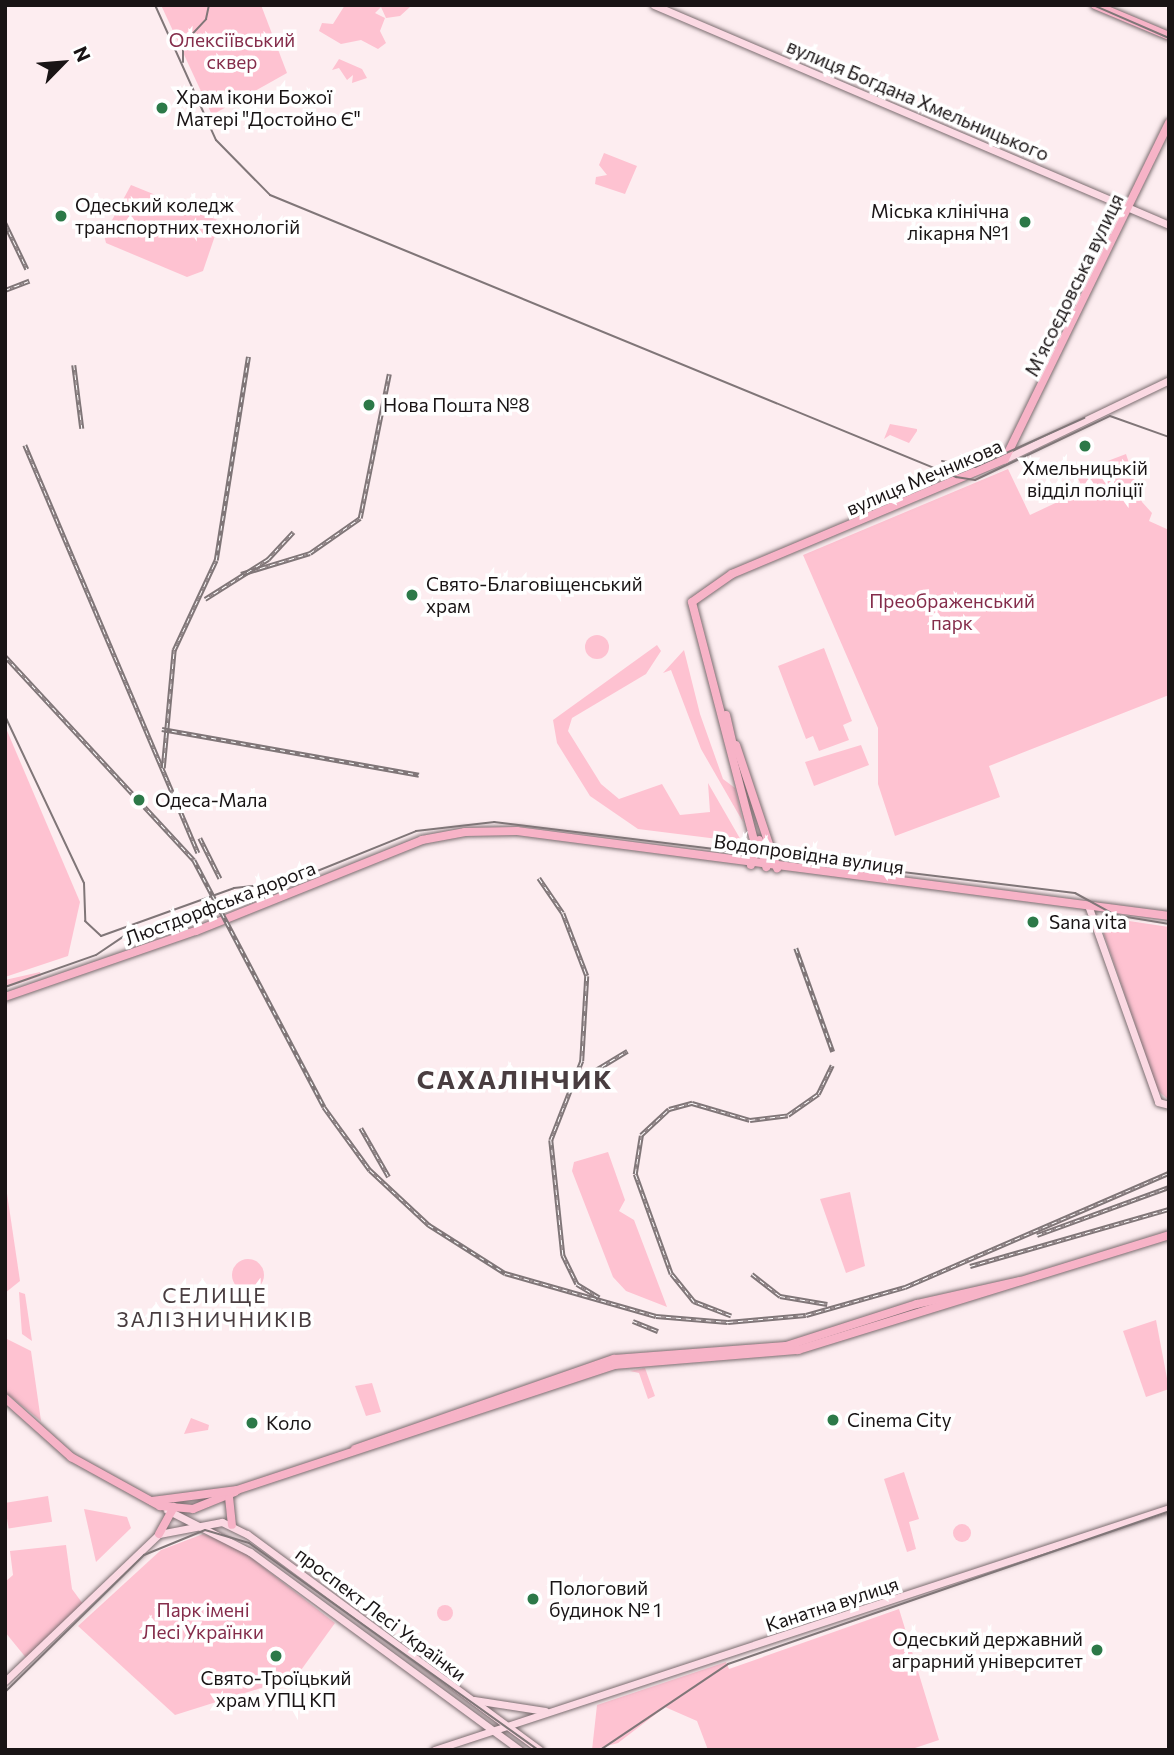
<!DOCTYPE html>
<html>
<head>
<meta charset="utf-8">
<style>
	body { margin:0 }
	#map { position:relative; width:1174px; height:1755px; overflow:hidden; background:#fdedf0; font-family:Commissioner,sans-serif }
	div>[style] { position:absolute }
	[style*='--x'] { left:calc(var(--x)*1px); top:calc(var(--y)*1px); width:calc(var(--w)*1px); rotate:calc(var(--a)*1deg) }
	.green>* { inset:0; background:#fec2d1; transform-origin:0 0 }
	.round { border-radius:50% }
	.roads { filter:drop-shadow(0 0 2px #7b6d70) drop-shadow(0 0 2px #7b6d70) }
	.secondary>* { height:7px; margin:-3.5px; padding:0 3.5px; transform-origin:3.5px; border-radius:3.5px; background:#fbd9e3 }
	.primary>* { height:8px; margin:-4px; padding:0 4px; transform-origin:4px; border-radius:4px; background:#f7b3c7 }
	.tram>* { height:2px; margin:-1px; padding:0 1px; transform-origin:1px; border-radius:1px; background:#807678 }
	.rail>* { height:4.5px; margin-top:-2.25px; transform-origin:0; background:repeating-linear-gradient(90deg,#fff 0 5px,#807678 0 10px); box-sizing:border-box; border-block:2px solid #807678 }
	.dots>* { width:19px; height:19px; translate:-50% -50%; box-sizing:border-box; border:4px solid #fff; border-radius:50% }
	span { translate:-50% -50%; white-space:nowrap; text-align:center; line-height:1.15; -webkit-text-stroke:7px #fff; paint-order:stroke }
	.park-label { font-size:19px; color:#852d4b }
	.poi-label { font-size:19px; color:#191415 }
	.left { translate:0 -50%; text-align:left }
	.right { translate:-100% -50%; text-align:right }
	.street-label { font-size:19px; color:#191415 }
	.neighbourhood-label { font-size:21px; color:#493d40; letter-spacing:2px }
	.district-label { font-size:26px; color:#493d40; font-weight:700; letter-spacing:2px }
	.frame { position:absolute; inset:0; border:7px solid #191415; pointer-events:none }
	.north { position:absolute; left:28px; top:28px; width:70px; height:70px; -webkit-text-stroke:5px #fff; paint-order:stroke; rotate:65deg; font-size:19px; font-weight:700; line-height:28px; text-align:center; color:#191415 }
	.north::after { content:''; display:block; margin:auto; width:24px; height:32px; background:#191415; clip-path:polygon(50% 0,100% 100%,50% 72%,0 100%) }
</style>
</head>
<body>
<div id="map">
	<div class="green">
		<i style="clip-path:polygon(161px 5px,261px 5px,287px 73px,212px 115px)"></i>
		<i style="clip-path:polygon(345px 5px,406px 5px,410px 7px,400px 16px,386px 18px,381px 7px,375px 13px,385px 18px,380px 31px,386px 43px,378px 49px,361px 40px,341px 44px,319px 31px,322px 23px,333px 24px)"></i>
		<i style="clip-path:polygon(339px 59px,362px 69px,367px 78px,352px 83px,353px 75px,347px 80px,339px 68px,332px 70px)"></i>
		<i style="clip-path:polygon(604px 153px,637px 166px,625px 194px,595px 184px,596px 177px,607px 175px,599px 165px)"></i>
		<i style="clip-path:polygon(131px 185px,220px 221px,203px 271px,187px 277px,106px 243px,104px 235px)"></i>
		<i style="clip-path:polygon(890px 424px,917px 429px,917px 431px,909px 443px,890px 435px,884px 439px)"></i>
		<i style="clip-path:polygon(1126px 454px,1142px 502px,1152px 513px,1149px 521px,1169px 530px,1169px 695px,989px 766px,1000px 797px,895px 836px,878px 784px,878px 728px,803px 555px,1008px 469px,1030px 515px,1083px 490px,1076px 473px)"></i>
		<i class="round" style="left:585px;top:635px;width:24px;height:24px"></i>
		<i style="clip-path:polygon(657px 645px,661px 651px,646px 674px,572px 718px,568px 731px,601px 784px,619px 799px,662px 784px,680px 815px,710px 812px,708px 783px,742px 842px,638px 829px,590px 796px,557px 743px,553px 720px)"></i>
		<i style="clip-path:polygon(824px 648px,852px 721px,843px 725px,849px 740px,819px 751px,813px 736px,806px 739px,778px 666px)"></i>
		<i style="clip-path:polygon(684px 650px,700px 714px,723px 779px,735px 788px,743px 822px,701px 749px,671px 670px,663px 673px)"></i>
		<i style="clip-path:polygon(5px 726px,80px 902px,68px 956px,5px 977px)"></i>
		<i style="clip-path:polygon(861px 745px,869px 765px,814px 786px,805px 762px)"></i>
		<i style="clip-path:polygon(1109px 918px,1169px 927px,1169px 1100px,1158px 1091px,1099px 920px)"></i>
		<i style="clip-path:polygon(40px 972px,41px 976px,5px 988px,5px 980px)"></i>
		<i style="clip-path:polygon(608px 1152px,625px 1200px,619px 1211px,634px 1220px,667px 1307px,626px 1291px,613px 1277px,572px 1171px,574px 1162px)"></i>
		<i style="clip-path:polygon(5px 1180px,20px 1281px,5px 1293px)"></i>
		<i style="clip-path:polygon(850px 1192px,865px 1266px,846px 1273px,820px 1199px)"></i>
		<i class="round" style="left:232px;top:1259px;width:32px;height:32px"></i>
		<i style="clip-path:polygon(19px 1292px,25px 1294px,32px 1341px,22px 1334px)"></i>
		<i style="clip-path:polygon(1156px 1320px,1169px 1389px,1146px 1397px,1123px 1331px)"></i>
		<i style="clip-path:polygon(5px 1338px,31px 1351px,41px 1421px,5px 1392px)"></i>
		<i style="clip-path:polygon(645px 1368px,655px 1396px,648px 1399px,639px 1373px,630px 1371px)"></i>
		<i style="clip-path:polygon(372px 1383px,381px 1412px,366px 1416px,355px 1386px)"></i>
		<i style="clip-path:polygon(191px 1418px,209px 1425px,208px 1430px,184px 1434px)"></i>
		<i style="clip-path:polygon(904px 1472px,919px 1519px,909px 1522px,916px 1549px,907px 1552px,884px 1479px)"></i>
		<i style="left:48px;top:1496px;width:26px;height:44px;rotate:81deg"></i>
		<i style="clip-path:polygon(84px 1509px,127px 1517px,131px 1528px,96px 1562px)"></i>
		<i class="round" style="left:953px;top:1524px;width:18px;height:18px"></i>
		<i style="clip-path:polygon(203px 1534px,236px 1546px,335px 1623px,296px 1677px,175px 1715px,78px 1626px,161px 1550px)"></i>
		<i style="clip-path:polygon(66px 1545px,72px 1589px,83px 1604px,27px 1659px,5px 1632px,5px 1582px,13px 1575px,10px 1551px)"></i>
		<i class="round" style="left:437px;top:1605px;width:16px;height:16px"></i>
		<i style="clip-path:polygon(899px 1609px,939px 1740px,909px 1750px,708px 1750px,697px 1721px,665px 1707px,618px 1743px,592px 1750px,597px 1705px,726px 1662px,729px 1669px)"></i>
	</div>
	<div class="roads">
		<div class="secondary">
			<i style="--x:654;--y:5;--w:560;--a:23.13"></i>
			<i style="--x:1005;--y:459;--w:182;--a:-25.7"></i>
			<i style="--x:1088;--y:905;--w:209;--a:70.4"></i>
			<i style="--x:1158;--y:1102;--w:11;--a:15"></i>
			<i style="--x:167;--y:1510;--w:93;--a:26.8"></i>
			<i style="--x:250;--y:1552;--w:335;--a:36.3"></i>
			<i style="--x:5;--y:1681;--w:213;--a:-43.7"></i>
			<i style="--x:159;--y:1534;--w:64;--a:-10.8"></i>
			<i style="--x:222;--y:1522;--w:28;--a:26"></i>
			<i style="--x:247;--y:1534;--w:364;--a:36.4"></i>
			<i style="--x:474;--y:1700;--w:72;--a:8.8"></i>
			<i style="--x:434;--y:1750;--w:774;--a:-18.22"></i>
		</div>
		<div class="primary">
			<i style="--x:1095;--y:5;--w:80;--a:22.7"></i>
			<i style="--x:726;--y:715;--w:36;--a:77"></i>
			<i style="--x:736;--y:745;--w:130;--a:71.6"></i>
			<i style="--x:759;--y:840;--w:28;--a:75"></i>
			<i style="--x:751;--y:865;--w:18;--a:-74"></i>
			<i style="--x:756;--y:848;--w:254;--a:-104.6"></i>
			<i style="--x:692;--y:602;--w:49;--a:-35"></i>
			<i style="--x:732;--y:574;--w:296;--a:-22.8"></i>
			<i style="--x:1005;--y:459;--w:374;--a:-64"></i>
			<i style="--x:5;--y:997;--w:202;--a:-19.1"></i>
			<i style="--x:196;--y:931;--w:244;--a:-21.9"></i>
			<i style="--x:422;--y:840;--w:44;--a:-10.5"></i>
			<i style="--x:465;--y:832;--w:52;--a:-1.1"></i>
			<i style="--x:517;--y:831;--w:658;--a:7.43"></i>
			<i style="--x:5;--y:1398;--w:89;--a:41.8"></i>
			<i style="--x:71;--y:1457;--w:102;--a:28.8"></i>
			<i style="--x:160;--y:1506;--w:33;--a:5"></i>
			<i style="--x:193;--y:1509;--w:45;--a:-22"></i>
			<i style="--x:355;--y:1449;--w:274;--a:-19.2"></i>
			<i style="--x:614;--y:1359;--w:172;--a:-4.3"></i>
			<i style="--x:786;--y:1346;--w:138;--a:-17.8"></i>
			<i style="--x:917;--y:1304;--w:105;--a:-12.7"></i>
			<i style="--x:229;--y:1497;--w:28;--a:84"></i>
			<i style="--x:152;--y:1501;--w:86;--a:-7.4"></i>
			<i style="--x:237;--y:1490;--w:398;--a:-18.3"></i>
			<i style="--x:615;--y:1365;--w:184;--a:-4.7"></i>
			<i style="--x:798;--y:1350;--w:388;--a:-17.2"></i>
			<i style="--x:159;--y:1534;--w:31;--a:-61"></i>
		</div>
	</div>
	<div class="tram">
		<i style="--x:155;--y:5;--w:148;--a:65.7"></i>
		<i style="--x:216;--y:140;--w:77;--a:45.5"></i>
		<i style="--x:270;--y:195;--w:742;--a:22.35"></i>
		<i style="--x:956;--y:477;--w:19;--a:9"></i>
		<i style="--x:975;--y:480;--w:149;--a:-25.4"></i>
		<i style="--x:1110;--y:416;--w:63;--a:19.6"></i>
		<i style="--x:1093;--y:5;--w:83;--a:23.5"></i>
		<i style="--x:183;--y:62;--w:18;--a:-90"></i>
		<i style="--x:183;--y:44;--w:34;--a:-47"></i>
		<i style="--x:206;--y:19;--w:14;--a:-78"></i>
		<i style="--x:942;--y:461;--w:34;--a:10"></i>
		<i style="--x:975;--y:467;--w:120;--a:-24.2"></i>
		<i style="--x:5;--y:716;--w:185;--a:64.7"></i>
		<i style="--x:84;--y:883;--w:38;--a:88"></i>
		<i style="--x:85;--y:921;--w:22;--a:43"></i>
		<i style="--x:101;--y:936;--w:141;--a:-19.8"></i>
		<i style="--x:234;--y:888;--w:56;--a:-6.1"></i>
		<i style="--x:290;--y:882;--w:136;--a:-22"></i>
		<i style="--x:416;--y:831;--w:79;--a:-6.6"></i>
		<i style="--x:494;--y:822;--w:585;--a:6.97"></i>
		<i style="--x:1075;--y:893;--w:46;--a:28.8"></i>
		<i style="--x:1115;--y:915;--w:55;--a:9.5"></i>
		<i style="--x:5;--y:987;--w:96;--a:-19.4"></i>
		<i style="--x:96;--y:955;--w:36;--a:-34"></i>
		<i style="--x:5;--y:1692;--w:195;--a:-44.6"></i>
		<i style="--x:144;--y:1555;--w:66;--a:-22.3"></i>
		<i style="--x:205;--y:1530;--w:46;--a:16.5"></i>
		<i style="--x:249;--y:1543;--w:355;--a:35.6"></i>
		<i style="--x:600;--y:1750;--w:154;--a:-33.9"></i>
		<i style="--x:728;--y:1664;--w:467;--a:-19.1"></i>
	</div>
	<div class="rail">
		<i style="--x:5;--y:223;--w:51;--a:64.4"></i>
		<i style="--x:5;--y:290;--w:26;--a:-21"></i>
		<i style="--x:74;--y:365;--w:64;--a:82.8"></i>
		<i style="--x:25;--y:445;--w:443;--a:67"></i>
		<i style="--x:241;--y:574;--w:72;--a:-16.9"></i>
		<i style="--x:310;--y:553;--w:61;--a:-35"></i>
		<i style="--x:360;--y:518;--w:147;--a:-78.6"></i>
		<i style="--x:205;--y:599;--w:75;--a:-32.4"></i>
		<i style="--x:268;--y:559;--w:37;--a:-47"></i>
		<i style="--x:5;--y:656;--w:278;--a:47.2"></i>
		<i style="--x:194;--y:860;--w:279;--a:62.2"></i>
		<i style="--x:324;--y:1107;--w:78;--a:53.9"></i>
		<i style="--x:370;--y:1170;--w:81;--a:43"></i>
		<i style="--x:429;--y:1225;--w:90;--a:32.3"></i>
		<i style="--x:505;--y:1273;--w:157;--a:15.9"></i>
		<i style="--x:656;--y:1316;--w:72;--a:4.8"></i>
		<i style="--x:728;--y:1322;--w:78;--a:-5.1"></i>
		<i style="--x:806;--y:1315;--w:103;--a:-15.8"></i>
		<i style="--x:905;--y:1287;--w:288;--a:-23.4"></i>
		<i style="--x:162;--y:729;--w:261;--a:10.1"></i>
		<i style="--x:163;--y:768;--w:119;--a:-84.7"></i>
		<i style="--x:174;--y:650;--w:99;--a:-65"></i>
		<i style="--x:216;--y:560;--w:206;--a:-81"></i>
		<i style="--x:200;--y:838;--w:45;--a:63.4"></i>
		<i style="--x:539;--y:878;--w:42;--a:55.6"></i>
		<i style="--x:563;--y:913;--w:67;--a:69.1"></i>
		<i style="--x:587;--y:976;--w:85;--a:93.4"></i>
		<i style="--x:582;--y:1061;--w:85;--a:111.4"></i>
		<i style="--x:551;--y:1140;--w:116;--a:84"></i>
		<i style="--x:563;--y:1255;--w:32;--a:64"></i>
		<i style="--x:577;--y:1284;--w:26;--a:31"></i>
		<i style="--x:796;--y:948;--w:110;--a:70.4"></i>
		<i style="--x:576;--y:1082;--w:60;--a:-31.3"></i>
		<i style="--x:361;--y:1128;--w:56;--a:60.3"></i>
		<i style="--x:1037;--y:1235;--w:140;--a:-20"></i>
		<i style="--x:970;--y:1266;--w:207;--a:-16"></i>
		<i style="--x:752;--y:1274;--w:36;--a:38"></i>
		<i style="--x:780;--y:1296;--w:48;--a:9.7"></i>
		<i style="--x:731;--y:1316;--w:40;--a:-159"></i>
		<i style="--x:694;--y:1302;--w:36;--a:-129"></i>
		<i style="--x:671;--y:1274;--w:106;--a:-109.8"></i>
		<i style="--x:635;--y:1174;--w:39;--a:-81"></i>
		<i style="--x:641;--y:1135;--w:38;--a:-43"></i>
		<i style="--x:669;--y:1109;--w:24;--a:-15"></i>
		<i style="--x:692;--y:1103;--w:60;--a:16.3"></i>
		<i style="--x:750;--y:1120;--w:38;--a:-7"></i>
		<i style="--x:788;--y:1115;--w:37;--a:-35"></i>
		<i style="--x:818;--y:1094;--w:32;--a:-64"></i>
		<i style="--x:633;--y:1321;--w:27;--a:22"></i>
	</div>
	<div class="dots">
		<i style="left:162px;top:108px;background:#2c7948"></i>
		<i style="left:61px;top:216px;background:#2c7948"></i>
		<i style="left:1025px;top:222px;background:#2c7948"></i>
		<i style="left:369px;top:405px;background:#2c7948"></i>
		<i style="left:1085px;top:446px;background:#2c7948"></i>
		<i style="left:412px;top:595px;background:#2c7948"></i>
		<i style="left:139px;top:800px;background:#2c7948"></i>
		<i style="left:1033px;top:922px;background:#2c7948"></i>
		<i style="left:833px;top:1420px;background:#2c7948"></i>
		<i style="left:252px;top:1423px;background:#2c7948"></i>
		<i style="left:533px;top:1599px;background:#2c7948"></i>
		<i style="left:1097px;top:1650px;background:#2c7948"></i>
		<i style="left:276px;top:1656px;background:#2c7948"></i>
	</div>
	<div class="park-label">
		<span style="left:232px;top:51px">Олексіївський<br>сквер</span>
		<span style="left:952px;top:612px">Преображенський<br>парк</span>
		<span style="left:203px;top:1621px">Парк імені<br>Лесі Українки</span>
	</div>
	<div class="poi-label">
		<span class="left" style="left:176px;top:108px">Храм ікони Божої<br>Матері "Достойно Є"</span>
		<span class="left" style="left:75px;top:216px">Одеський коледж<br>транспортних технологій</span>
		<span class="right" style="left:1009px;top:222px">Міська клінічна<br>лікарня №1</span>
		<span class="left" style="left:383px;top:405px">Нова Пошта №8</span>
		<span style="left:1085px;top:479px">Хмельницькій<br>відділ поліції</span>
		<span class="left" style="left:426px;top:595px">Свято-Благовіщенський<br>храм</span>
		<span class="left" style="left:155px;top:800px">Одеса-Мала</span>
		<span class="left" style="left:1049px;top:922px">Sana vita</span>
		<span class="left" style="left:847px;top:1420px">Cinema City</span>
		<span class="left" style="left:266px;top:1423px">Коло</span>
		<span class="left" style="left:549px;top:1599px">Пологовий<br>будинок № 1</span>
		<span class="right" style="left:1083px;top:1650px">Одеський державний<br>аграрний університет</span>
		<span style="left:276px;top:1689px">Свято-Троїцький<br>храм УПЦ КП</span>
	</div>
	<div class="street-label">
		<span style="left:918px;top:100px;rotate:23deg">вулиця Богдана Хмельницького</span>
		<span style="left:1074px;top:285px;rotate:-64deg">Мʼясоєдовська вулиця</span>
		<span style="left:924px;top:477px;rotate:-23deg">вулиця Мечникова</span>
		<span style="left:809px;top:854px;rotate:8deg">Водопровідна вулиця</span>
		<span style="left:220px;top:903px;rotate:-21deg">Люстдорфська дорога</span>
		<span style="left:832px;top:1604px;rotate:-18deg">Канатна вулиця</span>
		<span style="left:381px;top:1614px;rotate:37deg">проспект Лесі Українки</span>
	</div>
	<div class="neighbourhood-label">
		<span style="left:215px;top:1307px">СЕЛИЩЕ<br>ЗАЛІЗНИЧНИКІВ</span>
	</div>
	<div class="district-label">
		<span style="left:515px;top:1079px">САХАЛІНЧИК</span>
	</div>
	<div class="frame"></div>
	<div class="north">N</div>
</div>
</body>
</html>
